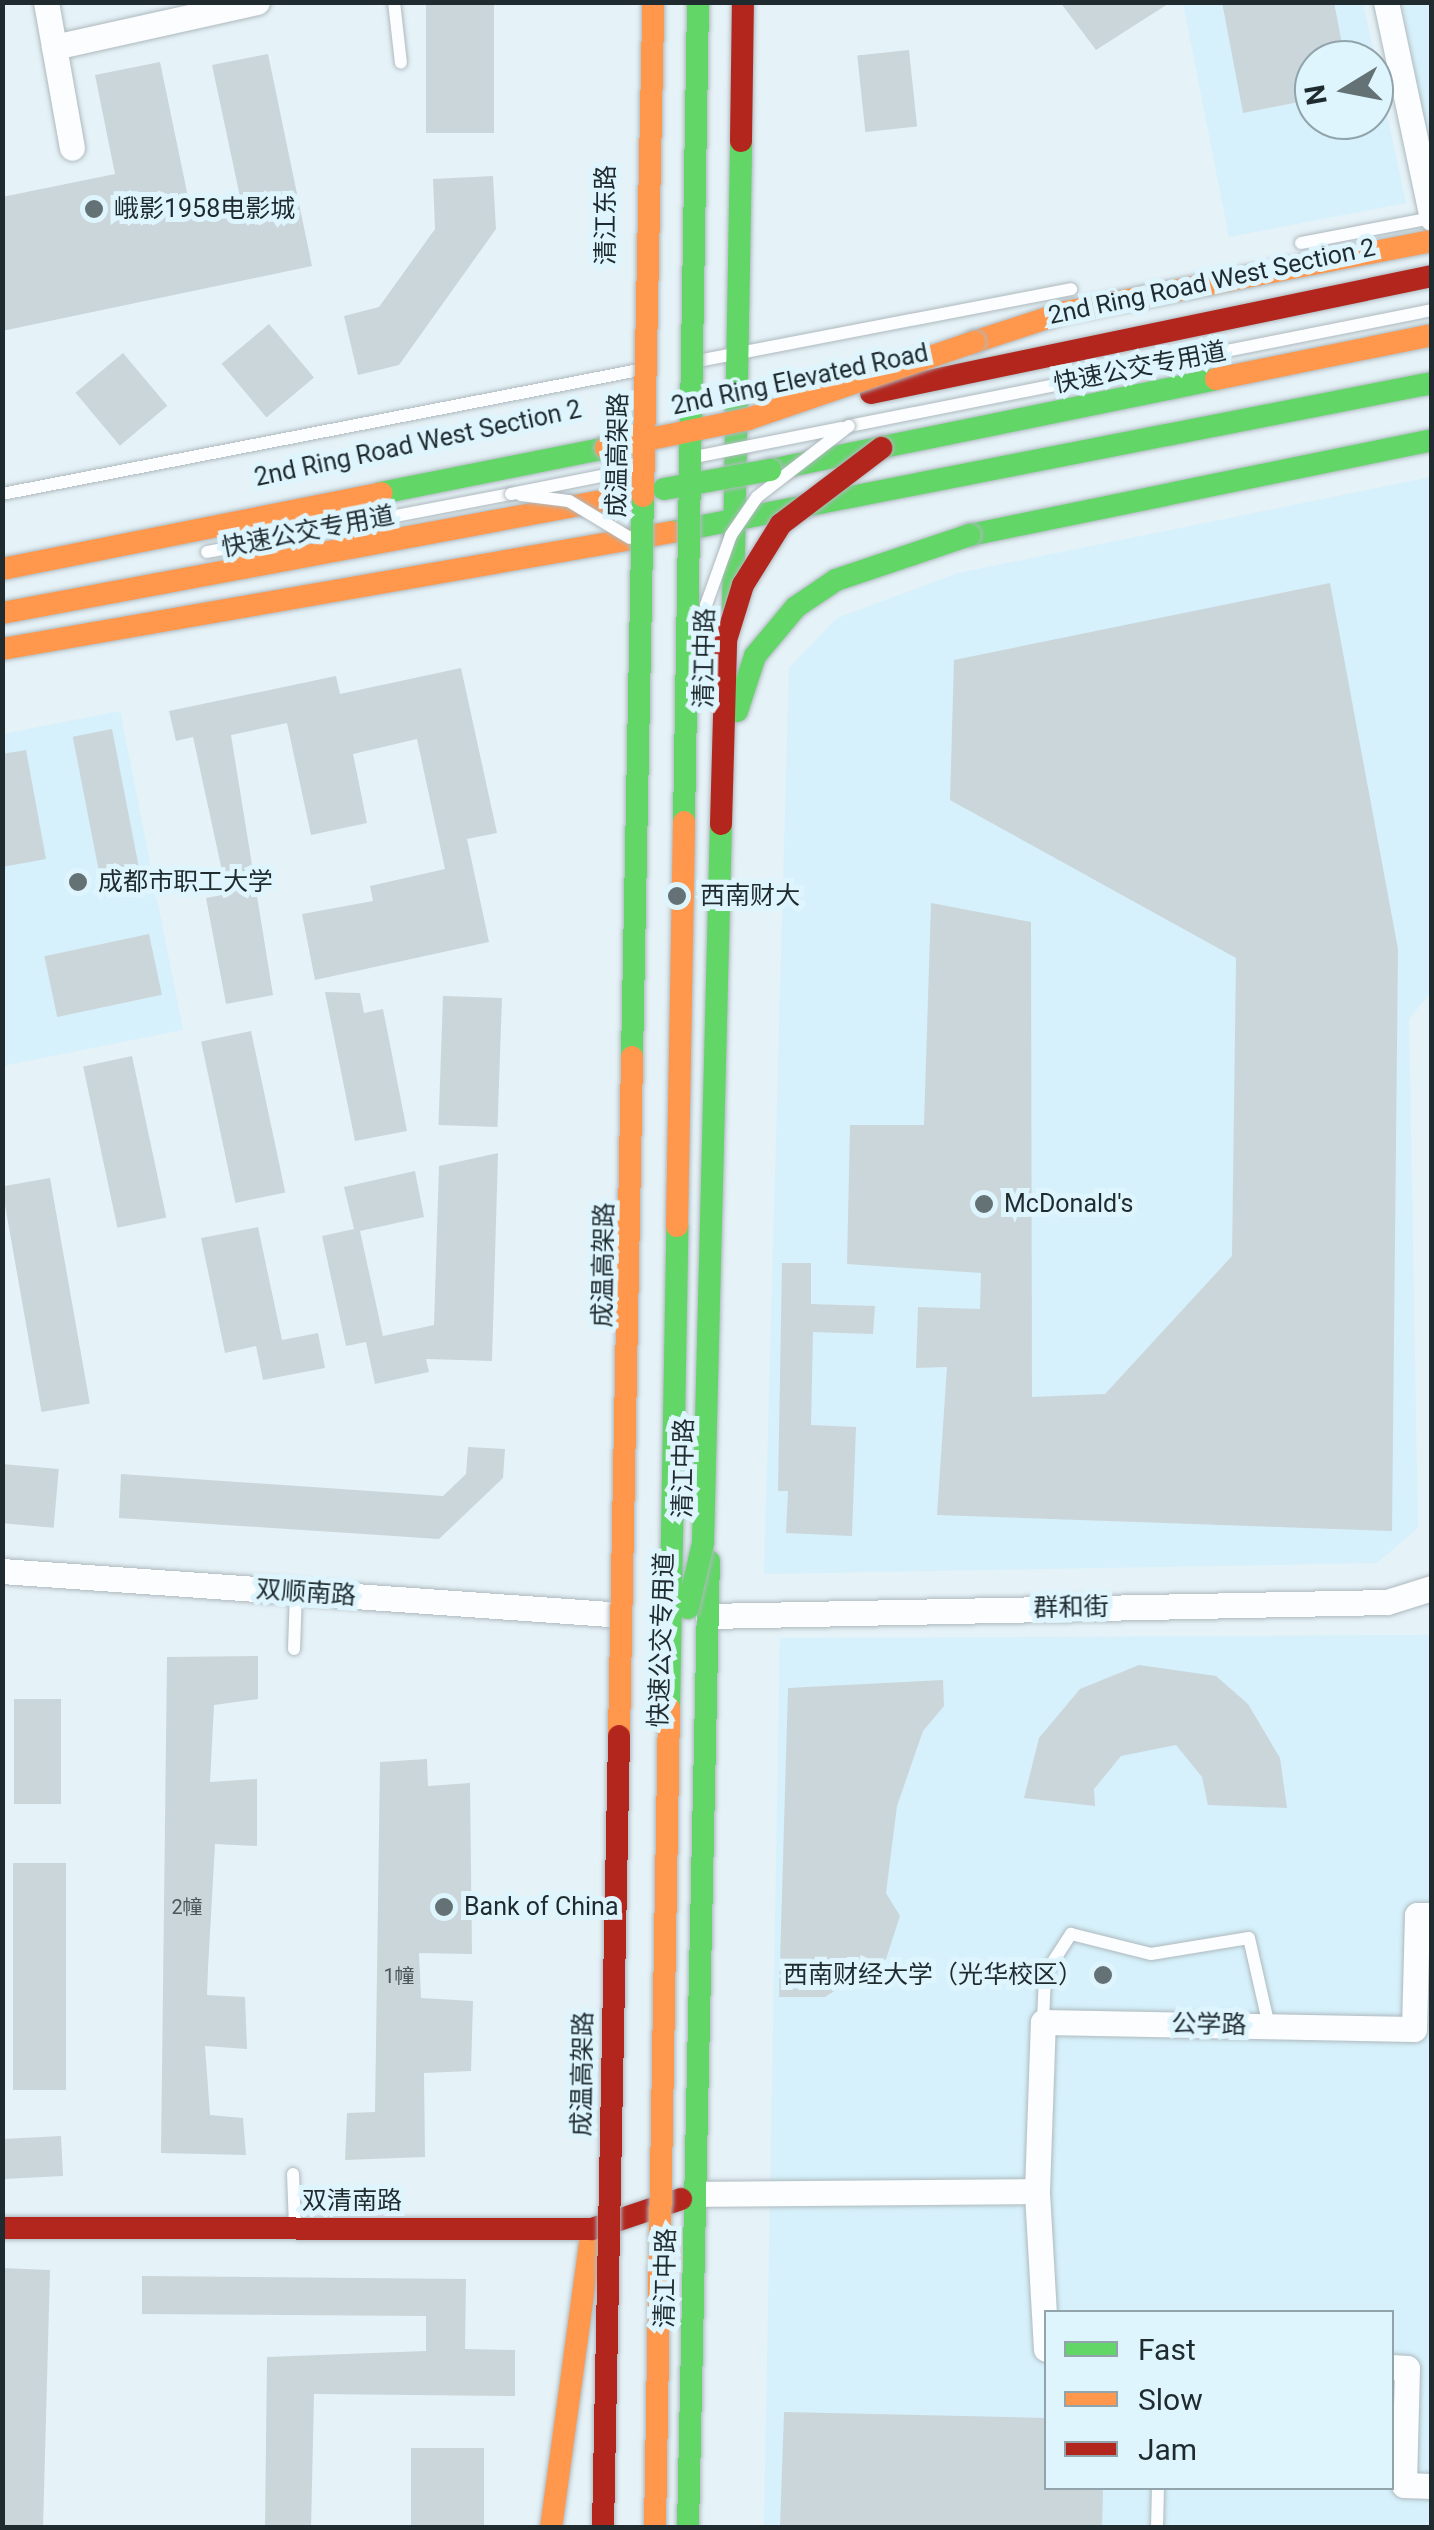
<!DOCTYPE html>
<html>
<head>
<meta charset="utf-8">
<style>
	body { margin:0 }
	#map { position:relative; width:1434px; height:2530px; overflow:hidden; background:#e5f2f7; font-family:Roboto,"Noto Sans SC",sans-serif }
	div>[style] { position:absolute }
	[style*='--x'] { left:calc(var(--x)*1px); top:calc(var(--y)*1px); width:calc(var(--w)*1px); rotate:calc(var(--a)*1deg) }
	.built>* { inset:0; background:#d6f1fb }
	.building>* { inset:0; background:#cbd6da; transform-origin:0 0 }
	.roads { filter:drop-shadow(0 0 2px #aeb9be) drop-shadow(0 0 2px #aeb9be) }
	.lane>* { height:12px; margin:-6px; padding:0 6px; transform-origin:6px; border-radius:6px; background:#fbfdfe }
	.street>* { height:25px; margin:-12.5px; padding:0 12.5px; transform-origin:12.5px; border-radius:12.5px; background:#fbfdfe }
	.fast>* { height:22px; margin:-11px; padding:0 11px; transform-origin:11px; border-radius:11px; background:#63d668 }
	.slow>* { height:22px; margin:-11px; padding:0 11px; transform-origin:11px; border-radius:11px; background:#ff974d }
	.jam>* { height:22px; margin:-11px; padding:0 11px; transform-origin:11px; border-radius:11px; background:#b3261e }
	.bridges { filter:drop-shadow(0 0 2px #aeb9be) drop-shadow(0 0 2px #aeb9be) }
	.lane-bridge>* { height:12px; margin:-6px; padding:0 6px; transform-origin:6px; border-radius:6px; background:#fbfdfe }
	.fast-bridge>* { height:22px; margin:-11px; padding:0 11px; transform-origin:11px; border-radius:11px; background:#63d668 }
	.slow-bridge>* { height:22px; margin:-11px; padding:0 11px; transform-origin:11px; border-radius:11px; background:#ff974d }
	.jam-bridge>* { height:22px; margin:-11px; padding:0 11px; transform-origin:11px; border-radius:11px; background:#b3261e }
	.dots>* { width:28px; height:28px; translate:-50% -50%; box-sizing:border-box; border:5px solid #def5fe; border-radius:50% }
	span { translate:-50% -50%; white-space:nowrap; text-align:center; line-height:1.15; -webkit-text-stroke:10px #def5fe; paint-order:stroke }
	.number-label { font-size:20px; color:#4a565a }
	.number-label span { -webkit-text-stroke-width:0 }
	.poi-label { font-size:25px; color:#1f2b2f }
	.left { translate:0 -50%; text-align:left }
	.right { translate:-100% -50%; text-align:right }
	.street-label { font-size:25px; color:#1f2b2f }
	.frame { position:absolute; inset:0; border:5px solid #1f2b2f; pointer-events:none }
	.legend { position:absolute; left:1044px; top:2310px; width:350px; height:180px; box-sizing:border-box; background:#def5fe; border:2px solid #92a4ab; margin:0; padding:12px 18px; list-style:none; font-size:30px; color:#1f2b2f }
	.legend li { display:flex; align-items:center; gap:20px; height:50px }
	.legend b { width:50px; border:2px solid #92a4ab }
	.north { position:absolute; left:1294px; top:40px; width:100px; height:100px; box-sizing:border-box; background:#def5fe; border:2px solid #92a4ab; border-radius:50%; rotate:260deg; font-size:28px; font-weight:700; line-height:40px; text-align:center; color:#1f2b2f }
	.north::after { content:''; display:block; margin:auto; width:35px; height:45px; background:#647175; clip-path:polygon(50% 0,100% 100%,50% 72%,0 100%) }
</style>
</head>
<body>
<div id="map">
	<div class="built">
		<i style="clip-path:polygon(evenodd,1183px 3px,1363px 3px,1406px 203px,1229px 237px,1183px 3px,1314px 60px,1374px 60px,1374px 120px,1314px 120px,1314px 60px)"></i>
		<i style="clip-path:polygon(1402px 3px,1431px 3px,1431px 152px)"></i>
		<i style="clip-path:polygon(1431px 477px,1432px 991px,1409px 1019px,1418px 1528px,1377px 1563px,764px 1574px,789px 668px,837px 618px,958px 573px)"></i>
		<i style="clip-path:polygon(120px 711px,183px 1030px,3px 1066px,3px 734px)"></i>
		<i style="clip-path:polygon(evenodd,1431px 1635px,1431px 2527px,764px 2528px,780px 1638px,1431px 1635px,1046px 2312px,1392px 2312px,1392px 2488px,1046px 2488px,1046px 2312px)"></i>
	</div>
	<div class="building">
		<i style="left:426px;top:2px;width:68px;height:131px"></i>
		<i style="clip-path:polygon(1060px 2px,1171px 2px,1096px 50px)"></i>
		<i style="clip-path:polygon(1222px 2px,1334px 2px,1345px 60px,1314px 60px,1314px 99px,1243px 113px)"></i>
		<i style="left:909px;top:50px;width:77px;height:52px;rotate:84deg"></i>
		<i style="clip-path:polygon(268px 54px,312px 266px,2px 331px,2px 197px,115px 174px,95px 75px,160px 62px,193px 221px,243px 211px,212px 65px)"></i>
		<i style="clip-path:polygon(493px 176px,496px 229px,399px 365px,358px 375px,344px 316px,379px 307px,435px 229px,433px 179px)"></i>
		<i style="left:269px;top:324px;width:70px;height:62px;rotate:50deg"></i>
		<i style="left:123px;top:353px;width:69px;height:62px;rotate:50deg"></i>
		<i style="clip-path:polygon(1330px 583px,1398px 949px,1392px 1531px,937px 1515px,947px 1367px,916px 1368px,918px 1307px,980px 1309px,981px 1273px,847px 1264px,850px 1125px,924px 1125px,931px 903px,1031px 922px,1032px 1397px,1105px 1394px,1232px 1256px,1236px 958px,950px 800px,954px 660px)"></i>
		<i style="clip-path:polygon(461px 668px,497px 833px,467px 839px,489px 942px,315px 980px,302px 914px,373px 901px,370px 886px,445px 869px,417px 739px,353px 754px,367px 823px,311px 835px,287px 723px,231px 735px,273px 995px,226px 1004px,206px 898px,227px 894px,193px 737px,176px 741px,169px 711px,336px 676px,340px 694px)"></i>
		<i style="left:112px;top:729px;width:153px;height:40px;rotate:79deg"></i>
		<i style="clip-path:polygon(26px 750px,46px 859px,2px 867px,2px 754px)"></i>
		<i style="left:149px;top:934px;width:62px;height:107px;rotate:78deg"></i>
		<i style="clip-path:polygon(325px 992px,360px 993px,364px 1013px,383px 1009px,407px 1131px,355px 1141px)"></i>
		<i style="left:443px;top:996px;width:59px;height:129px;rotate:2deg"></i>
		<i style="left:251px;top:1031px;width:165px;height:51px;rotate:78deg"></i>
		<i style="left:132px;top:1056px;width:165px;height:50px;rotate:78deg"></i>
		<i style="clip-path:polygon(498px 1153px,492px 1361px,426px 1359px,429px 1372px,375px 1384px,366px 1342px,346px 1346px,322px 1236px,354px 1229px,344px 1187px,415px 1171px,424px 1217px,360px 1231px,383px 1336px,434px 1325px,439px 1166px)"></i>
		<i style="left:50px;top:1178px;width:229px;height:49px;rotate:80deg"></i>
		<i style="clip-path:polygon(258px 1227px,282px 1340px,318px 1333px,325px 1368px,263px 1380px,256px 1346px,225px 1353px,201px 1238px)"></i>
		<i style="clip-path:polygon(782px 1263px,811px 1263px,811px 1304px,875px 1306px,873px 1334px,813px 1332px,811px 1425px,856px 1427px,852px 1536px,786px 1533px,788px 1491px,778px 1491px)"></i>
		<i style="clip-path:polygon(468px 1447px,505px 1449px,503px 1478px,439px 1539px,119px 1518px,121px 1474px,443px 1496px,466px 1474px)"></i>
		<i style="left:2px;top:1464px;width:57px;height:59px;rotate:5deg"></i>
		<i style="clip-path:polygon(258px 1656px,258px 1699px,214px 1705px,210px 1782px,257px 1779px,257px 1846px,215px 1844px,208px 1968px,207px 1995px,245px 1997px,247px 2049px,205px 2046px,210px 2115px,243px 2118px,246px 2155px,161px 2153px,167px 1657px)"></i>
		<i style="clip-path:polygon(1139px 1665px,1216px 1676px,1248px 1704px,1280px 1758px,1287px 1808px,1208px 1805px,1202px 1777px,1176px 1745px,1121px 1756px,1094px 1789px,1095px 1806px,1024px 1798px,1039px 1738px,1080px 1689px)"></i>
		<i style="clip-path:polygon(943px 1680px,944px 1706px,923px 1731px,897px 1806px,886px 1893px,900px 1916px,886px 1959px,825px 1997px,779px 1997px,788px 1688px)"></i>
		<i style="left:14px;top:1699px;width:47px;height:105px"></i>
		<i style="clip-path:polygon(427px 1759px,428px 1786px,470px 1783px,472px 1954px,419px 1953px,421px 1998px,473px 2001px,471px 2071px,424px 2073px,425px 2157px,345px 2160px,347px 2113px,375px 2112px,380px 1762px)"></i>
		<i style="left:13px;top:1863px;width:53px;height:227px"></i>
		<i style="left:61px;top:2136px;width:40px;height:59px;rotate:87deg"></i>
		<i style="clip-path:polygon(2px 2268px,50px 2270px,43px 2528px,2px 2528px)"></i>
		<i style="clip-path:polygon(142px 2276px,466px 2279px,465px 2349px,515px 2350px,515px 2396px,314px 2394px,311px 2528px,265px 2528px,267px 2357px,426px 2351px,426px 2316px,142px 2314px)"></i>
		<i style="clip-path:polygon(784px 2412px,1046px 2418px,1046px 2488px,1103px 2488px,1102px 2528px,780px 2528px)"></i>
		<i style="left:411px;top:2448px;width:73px;height:80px"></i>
	</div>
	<div class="roads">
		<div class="lane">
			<i style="--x:394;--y:2;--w:61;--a:83.5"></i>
			<i style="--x:1301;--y:243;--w:133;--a:-10.8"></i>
			<i style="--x:698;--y:361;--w:380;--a:-10.9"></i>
			<i style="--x:849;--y:426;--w:594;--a:-11.25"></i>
			<i style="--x:2;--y:494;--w:649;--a:-11.02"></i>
			<i style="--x:207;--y:552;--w:309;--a:-10.8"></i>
			<i style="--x:294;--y:1649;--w:57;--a:-88"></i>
			<i style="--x:1043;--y:2022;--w:48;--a:-87.6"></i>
			<i style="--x:1045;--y:1974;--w:48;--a:-57"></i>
			<i style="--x:1071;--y:1934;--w:82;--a:14"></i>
			<i style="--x:1151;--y:1954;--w:99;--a:-9.3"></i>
			<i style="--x:1249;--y:1938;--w:90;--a:77.2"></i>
			<i style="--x:293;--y:2174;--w:52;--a:87.8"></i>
			<i style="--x:1157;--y:2528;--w:40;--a:-88.6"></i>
		</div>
		<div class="street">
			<i style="--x:46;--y:2;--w:148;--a:79.9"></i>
			<i style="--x:1386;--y:2;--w:221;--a:78"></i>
			<i style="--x:54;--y:47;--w:208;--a:-12.5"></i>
			<i style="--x:2;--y:1571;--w:610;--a:4.05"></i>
			<i style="--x:708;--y:1616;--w:679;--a:-1.18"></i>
			<i style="--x:1387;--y:1602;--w:47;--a:-17.3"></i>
			<i style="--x:696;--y:2194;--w:341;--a:-0.5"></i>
			<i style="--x:1046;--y:2349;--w:158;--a:-93.3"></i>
			<i style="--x:1037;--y:2191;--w:169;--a:-88"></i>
			<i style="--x:1043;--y:2022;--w:371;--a:1.1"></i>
			<i style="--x:1414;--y:2029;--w:114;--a:-88.5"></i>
			<i style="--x:1417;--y:1915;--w:15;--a:0"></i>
			<i style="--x:1392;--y:2367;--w:15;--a:4"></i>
			<i style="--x:1407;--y:2368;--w:117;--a:91.5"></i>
			<i style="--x:1404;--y:2485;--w:28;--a:2"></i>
		</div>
		<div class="fast">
			<i style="--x:770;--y:470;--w:455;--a:-11.5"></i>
			<i style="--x:381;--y:493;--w:229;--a:-11.3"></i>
			<i style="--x:672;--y:532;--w:774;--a:-11.09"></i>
			<i style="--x:970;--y:535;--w:472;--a:-11.6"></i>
			<i style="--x:733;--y:608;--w:467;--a:-89"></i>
			<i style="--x:688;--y:2528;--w:967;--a:-88.76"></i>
		</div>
		<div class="slow">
			<i style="--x:974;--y:342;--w:97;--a:-18.1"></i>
			<i style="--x:1066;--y:312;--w:373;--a:-11"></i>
			<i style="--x:1216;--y:379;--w:220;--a:-11.5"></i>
			<i style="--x:2;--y:569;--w:387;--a:-11.3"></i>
			<i style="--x:2;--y:613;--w:626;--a:-10.59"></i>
			<i style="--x:2;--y:649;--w:680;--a:-9.91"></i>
			<i style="--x:551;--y:2528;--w:301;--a:-82.2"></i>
		</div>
		<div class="jam">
			<i style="--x:741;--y:141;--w:139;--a:-89.2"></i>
			<i style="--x:871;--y:393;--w:573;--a:-11.78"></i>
			<i style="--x:2;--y:2228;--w:590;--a:0.1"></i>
			<i style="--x:592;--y:2229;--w:94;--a:-18.6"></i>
		</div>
	</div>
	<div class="bridges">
		<div class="lane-bridge">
			<i style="--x:700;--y:456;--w:145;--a:-11.2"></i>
			<i style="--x:511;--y:494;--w:127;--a:-11.3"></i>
			<i style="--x:521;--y:495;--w:48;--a:7.1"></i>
			<i style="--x:569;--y:501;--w:71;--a:31.2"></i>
			<i style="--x:706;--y:605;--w:74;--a:-70.3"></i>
			<i style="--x:731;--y:535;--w:46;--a:-55.6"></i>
			<i style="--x:757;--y:497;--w:116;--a:-37.7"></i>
		</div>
		<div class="fast-bridge">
			<i style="--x:664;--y:489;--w:108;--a:-10.2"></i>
			<i style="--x:737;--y:711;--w:58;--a:-71.9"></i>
			<i style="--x:755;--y:656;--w:64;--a:-50.1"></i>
			<i style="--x:796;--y:607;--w:48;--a:-34"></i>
			<i style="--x:836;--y:580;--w:141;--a:-18.6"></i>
			<i style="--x:684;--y:822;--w:820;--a:-89.02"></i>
			<i style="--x:632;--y:1057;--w:561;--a:-88.88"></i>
			<i style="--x:688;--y:1608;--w:67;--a:-77"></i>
			<i style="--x:703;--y:1543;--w:719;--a:-88.57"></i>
			<i style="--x:669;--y:1708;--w:482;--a:-89"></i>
		</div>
		<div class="slow-bridge">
			<i style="--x:606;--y:448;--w:145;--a:-11.5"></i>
			<i style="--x:748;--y:419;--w:239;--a:-18.8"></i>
			<i style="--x:643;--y:496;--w:494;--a:-88.8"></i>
			<i style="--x:677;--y:1226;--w:404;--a:-89"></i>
			<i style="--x:619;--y:1736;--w:679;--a:-88.9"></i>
			<i style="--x:655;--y:2528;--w:820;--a:-89.02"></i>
		</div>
		<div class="jam-bridge">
			<i style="--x:721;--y:824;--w:184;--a:-88.4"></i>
			<i style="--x:726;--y:640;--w:58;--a:-72.8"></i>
			<i style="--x:743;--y:585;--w:72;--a:-58.1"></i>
			<i style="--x:781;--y:524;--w:126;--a:-37.2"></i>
			<i style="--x:603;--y:2528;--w:792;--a:-88.84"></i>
		</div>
	</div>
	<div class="dots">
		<i style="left:94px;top:209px;background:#647175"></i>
		<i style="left:78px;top:882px;background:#647175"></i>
		<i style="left:677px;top:896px;background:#647175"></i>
		<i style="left:984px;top:1204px;background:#647175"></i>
		<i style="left:444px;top:1907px;background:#647175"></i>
		<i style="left:1103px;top:1975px;background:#647175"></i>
	</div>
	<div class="number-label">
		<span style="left:187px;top:1907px">2幢</span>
		<span style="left:399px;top:1976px">1幢</span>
	</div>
	<div class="poi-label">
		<span class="left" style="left:114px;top:209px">峨影1958电影城</span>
		<span class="left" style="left:98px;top:882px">成都市职工大学</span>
		<span class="left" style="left:700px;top:896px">西南财大</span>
		<span class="left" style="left:1004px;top:1204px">McDonald's</span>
		<span class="left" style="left:464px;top:1907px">Bank of China</span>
		<span class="right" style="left:1083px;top:1975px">西南财经大学（光华校区）</span>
	</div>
	<div class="street-label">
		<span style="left:606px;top:215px;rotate:-90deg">清江东路</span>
		<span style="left:1212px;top:282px;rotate:-12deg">2nd Ring Road West Section 2</span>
		<span style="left:1140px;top:368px;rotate:-11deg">快速公交专用道</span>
		<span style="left:800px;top:380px;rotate:-12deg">2nd Ring Elevated Road</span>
		<span style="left:418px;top:444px;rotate:-12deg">2nd Ring Road West Section 2</span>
		<span style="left:618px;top:455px;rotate:-89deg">成温高架路</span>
		<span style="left:308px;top:532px;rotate:-11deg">快速公交专用道</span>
		<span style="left:705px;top:658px;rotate:-89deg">清江中路</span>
		<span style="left:604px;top:1265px;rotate:-89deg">成温高架路</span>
		<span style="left:684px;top:1468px;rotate:-89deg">清江中路</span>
		<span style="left:306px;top:1593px;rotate:4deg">双顺南路</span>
		<span style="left:1071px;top:1608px;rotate:-1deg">群和街</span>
		<span style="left:662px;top:1640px;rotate:-88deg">快速公交专用道</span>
		<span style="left:1209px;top:2025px;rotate:1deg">公学路</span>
		<span style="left:583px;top:2074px;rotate:-89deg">成温高架路</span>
		<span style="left:352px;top:2201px">双清南路</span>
		<span style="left:666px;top:2278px;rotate:-89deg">清江中路</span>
	</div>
	<div class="frame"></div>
	<ul class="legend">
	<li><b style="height:12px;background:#63d668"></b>Fast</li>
	<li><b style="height:12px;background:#ff974d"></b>Slow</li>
	<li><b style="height:12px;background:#b3261e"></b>Jam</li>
	</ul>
	<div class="north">N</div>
</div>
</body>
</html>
